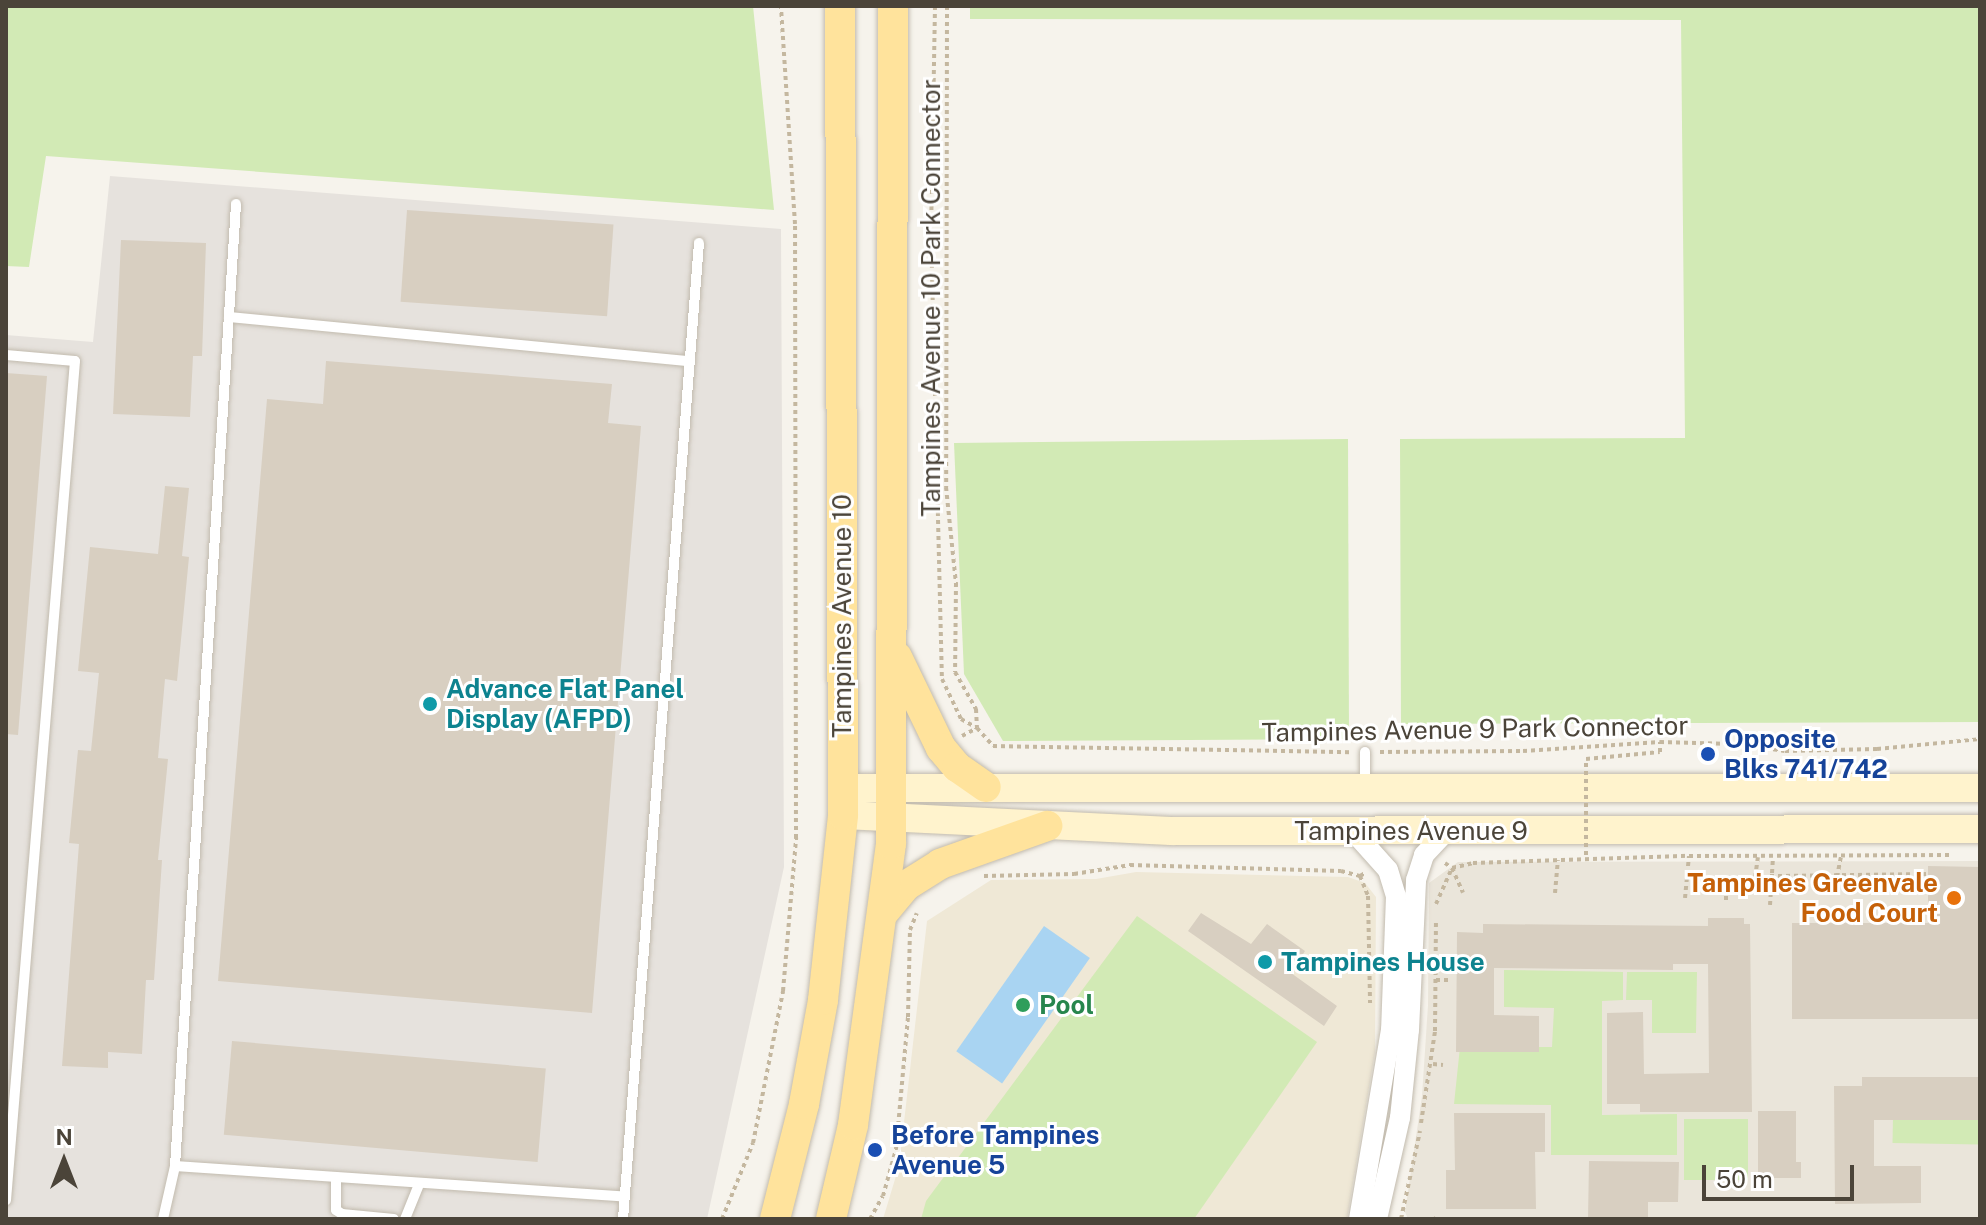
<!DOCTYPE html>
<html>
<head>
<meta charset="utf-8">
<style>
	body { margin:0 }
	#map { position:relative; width:1986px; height:1225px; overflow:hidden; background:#f6f3ec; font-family:"Public Sans",sans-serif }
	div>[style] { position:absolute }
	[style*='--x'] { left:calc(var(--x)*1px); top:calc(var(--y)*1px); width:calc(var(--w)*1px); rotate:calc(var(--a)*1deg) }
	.residential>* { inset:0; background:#eae5da }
	.industrial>* { inset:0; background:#e6e2dd }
	.education>* { inset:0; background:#efe8d6 }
	.green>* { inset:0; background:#d2eab5; transform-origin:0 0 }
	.water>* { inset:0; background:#a9d4f2; transform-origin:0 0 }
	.building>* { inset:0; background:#d8cfc1; transform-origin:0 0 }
	.path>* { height:4px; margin-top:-2px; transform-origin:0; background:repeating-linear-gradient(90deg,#c4b79f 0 4px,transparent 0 8px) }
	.roads { filter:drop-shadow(0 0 2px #c2bbae) drop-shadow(0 0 2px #c2bbae) }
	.service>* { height:10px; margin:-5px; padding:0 5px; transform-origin:5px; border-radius:5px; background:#fff }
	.minor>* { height:20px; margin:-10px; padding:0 10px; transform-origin:10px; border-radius:10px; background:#fff }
	.secondary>* { height:28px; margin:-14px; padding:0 14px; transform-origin:14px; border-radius:14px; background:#fff3cd }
	.primary>* { height:30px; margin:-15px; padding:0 15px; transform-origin:15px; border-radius:15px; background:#ffe39c }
	.path-bridge>* { height:4px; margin-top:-2px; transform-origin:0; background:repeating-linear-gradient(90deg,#c4b79f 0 4px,transparent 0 8px) }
	.dots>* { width:22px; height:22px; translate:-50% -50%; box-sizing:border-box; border:4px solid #fff; border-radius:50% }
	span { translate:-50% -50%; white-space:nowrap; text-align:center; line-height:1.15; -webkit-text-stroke:6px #fff; paint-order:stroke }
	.street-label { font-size:26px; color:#4b4439 }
	.culture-label { font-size:26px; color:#0d838f; font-weight:700 }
	.left { translate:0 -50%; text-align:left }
	.transit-label { font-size:26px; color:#164399; font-weight:700 }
	.food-label { font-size:26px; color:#c56008; font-weight:700 }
	.right { translate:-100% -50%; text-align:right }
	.leisure-label { font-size:26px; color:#27864d; font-weight:700 }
	.frame { position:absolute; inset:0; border:8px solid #4b4439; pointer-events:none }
	.north { position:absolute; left:24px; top:1121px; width:80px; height:80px; -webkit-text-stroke:6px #fff; paint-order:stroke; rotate:0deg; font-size:22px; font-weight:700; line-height:32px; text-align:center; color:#4b4439 }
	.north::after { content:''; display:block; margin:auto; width:28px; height:36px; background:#4b4439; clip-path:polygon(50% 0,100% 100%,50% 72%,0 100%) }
	.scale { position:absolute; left:1702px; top:1165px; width:152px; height:36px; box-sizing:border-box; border:4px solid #4b4439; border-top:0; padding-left:10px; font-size:24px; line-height:28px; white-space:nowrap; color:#4b4439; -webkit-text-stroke:6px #fff; paint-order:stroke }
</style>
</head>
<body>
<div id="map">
	<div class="residential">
		<i style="clip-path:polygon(1980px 861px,1980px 1219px,1408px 1219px,1405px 1212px,1422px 1096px,1428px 1005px,1429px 883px,1458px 862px)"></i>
	</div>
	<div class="industrial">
		<i style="clip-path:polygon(110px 176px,781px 229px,784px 867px,707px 1219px,6px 1219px,6px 335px,93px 342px)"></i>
	</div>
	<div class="education">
		<i style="clip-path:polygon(1136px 872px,1348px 877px,1365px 883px,1376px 897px,1375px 1052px,1347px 1219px,883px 1219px,899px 1166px,927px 921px,991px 880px,1096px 879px)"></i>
	</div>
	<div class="green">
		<i style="clip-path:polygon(6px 6px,753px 6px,774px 210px,46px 156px,29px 267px,6px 266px)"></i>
		<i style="clip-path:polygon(970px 6px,1980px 6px,1980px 722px,1401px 724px,1400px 439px,1685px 438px,1681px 20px,970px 19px)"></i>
		<i style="clip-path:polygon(1348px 439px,1349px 739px,1003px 741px,964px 674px,954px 443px)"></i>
		<i style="clip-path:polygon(1137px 916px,1317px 1042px,1194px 1219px,921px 1219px,926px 1201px)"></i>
		<i style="clip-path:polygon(1504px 970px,1623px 972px,1623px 1000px,1602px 1001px,1602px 1115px,1677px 1114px,1677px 1155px,1551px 1155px,1551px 1105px,1454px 1104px,1460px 1047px,1552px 1047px,1554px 1008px,1504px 1007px)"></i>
		<i style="clip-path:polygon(1627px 972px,1697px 972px,1696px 1033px,1652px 1033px,1652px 1000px,1626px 1000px)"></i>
		<i style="left:1893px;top:1116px;width:87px;height:27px;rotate:1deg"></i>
		<i style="left:1684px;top:1119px;width:64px;height:61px"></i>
	</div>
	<div class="water">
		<i style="left:1044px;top:926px;width:56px;height:153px;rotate:35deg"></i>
	</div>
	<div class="building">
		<i style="left:407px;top:210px;width:207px;height:92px;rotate:4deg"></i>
		<i style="clip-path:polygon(121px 240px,206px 243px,202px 356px,193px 356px,190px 417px,113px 414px)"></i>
		<i style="clip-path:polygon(326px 361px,612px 384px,608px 423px,641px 426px,592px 1013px,218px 981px,267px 399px,323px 404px)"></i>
		<i style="clip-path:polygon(6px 373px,47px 376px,18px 735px,6px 734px)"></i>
		<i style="clip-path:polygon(165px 486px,189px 488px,182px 556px,189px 557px,177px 681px,165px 679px,158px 758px,168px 759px,158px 860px,162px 860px,154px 980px,146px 980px,142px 1054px,108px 1052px,108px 1068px,62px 1066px,79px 844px,69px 843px,78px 750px,91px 751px,99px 673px,78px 671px,90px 547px,158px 554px)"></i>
		<i style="clip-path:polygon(1928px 866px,1980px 867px,1980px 1019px,1792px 1019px,1792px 923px,1928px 923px)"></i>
		<i style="clip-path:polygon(1201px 913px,1251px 944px,1267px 924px,1305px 951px,1291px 973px,1337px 1006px,1324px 1026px,1188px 931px)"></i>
		<i style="clip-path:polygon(1708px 918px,1744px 918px,1744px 924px,1750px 924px,1752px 1112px,1640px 1112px,1640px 1104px,1607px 1104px,1607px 1013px,1643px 1012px,1644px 1074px,1709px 1073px,1708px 964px,1673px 964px,1673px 970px,1494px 968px,1494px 1015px,1539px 1016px,1539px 1052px,1456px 1052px,1457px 932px,1483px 933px,1483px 924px,1708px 926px)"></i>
		<i style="left:232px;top:1041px;width:315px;height:94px;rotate:5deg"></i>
		<i style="clip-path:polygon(1862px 1077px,1980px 1077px,1980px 1120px,1874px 1120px,1874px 1166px,1921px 1166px,1921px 1203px,1835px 1204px,1834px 1086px,1862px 1086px)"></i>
		<i style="clip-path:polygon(1758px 1111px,1796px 1111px,1796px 1162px,1801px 1162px,1801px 1178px,1758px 1178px)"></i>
		<i style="clip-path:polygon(1454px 1113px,1545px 1113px,1545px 1152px,1535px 1152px,1536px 1209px,1446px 1209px,1446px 1170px,1455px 1170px)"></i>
		<i style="clip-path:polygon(1589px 1161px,1679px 1162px,1678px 1202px,1648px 1202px,1648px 1219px,1588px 1219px)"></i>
	</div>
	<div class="path">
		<i style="--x:935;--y:6;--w:226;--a:91"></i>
		<i style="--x:931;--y:232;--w:447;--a:88.6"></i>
		<i style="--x:942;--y:679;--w:44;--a:64.6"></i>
		<i style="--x:961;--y:719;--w:18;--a:29"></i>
		<i style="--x:977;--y:728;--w:24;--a:48"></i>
		<i style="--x:993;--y:746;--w:358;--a:1"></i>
		<i style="--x:947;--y:6;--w:481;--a:90.1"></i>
		<i style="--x:946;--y:487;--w:97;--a:84.1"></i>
		<i style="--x:956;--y:583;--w:89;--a:90.6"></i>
		<i style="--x:955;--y:672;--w:43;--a:60.4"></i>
		<i style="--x:976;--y:709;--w:19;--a:87"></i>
		<i style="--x:962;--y:736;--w:17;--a:-28"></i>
		<i style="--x:1380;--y:752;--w:143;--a:-0.4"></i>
		<i style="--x:1523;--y:751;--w:137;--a:-3.8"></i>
		<i style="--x:1660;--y:742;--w:74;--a:1.5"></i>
		<i style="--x:1734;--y:744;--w:51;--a:7.8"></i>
		<i style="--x:1785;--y:751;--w:92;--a:-1.2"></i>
		<i style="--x:1877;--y:749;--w:103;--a:-5.5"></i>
		<i style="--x:1586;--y:759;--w:74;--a:-5.4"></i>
		<i style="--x:1660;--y:752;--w:10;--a:-90"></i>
		<i style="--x:1445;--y:863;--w:9;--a:36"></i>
		<i style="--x:1452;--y:868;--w:22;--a:-13"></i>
		<i style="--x:1473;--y:863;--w:216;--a:-1.9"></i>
		<i style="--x:1689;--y:856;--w:261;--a:-0.2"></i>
		<i style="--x:1452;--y:868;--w:27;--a:66"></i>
		<i style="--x:984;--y:876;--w:90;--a:-1.3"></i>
		<i style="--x:1074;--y:874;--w:57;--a:-9.1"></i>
		<i style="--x:1130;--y:865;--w:211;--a:1.6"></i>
		<i style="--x:1341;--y:871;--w:20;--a:15"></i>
		<i style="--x:1360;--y:876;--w:6;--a:-31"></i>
		<i style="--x:1360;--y:876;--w:22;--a:68"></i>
		<i style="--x:1368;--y:896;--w:107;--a:88.9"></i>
		<i style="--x:1770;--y:876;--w:158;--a:-0.7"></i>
		<i style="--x:1837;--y:877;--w:21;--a:-79"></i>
		<i style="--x:1555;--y:893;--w:33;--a:-85"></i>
		<i style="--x:1685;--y:898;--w:42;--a:-84.6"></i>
		<i style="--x:1726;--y:900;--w:15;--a:-90"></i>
		<i style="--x:1726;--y:885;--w:28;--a:0"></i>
		<i style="--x:1754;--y:885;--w:28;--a:-82"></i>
		<i style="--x:1436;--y:904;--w:39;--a:-66"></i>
		<i style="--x:1770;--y:905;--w:48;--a:-86.4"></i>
		<i style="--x:1436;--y:980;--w:12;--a:0"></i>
		<i style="--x:1433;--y:1064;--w:10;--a:6"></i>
		<i style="--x:1421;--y:1123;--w:93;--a:-81.3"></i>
		<i style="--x:1435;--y:1031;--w:110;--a:-89.5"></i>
		<i style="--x:722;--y:1219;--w:82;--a:-67.8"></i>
		<i style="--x:753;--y:1143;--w:155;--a:-78.8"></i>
		<i style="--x:783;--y:991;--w:154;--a:-85.1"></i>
		<i style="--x:796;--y:838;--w:614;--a:-90.09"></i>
		<i style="--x:795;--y:224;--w:218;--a:-93.7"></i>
		<i style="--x:870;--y:1219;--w:26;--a:-61"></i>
		<i style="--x:883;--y:1196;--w:49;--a:-74.5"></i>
		<i style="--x:896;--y:1149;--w:133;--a:-84.8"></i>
		<i style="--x:908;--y:1017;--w:87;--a:-88.7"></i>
		<i style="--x:910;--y:930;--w:18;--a:-68"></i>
		<i style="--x:1401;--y:1219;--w:90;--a:-77.8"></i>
		<i style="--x:1434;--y:1219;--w:2;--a:-27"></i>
	</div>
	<div class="roads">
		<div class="service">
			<i style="--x:229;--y:317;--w:460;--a:5.5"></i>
			<i style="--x:6;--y:355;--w:69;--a:5"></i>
			<i style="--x:75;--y:361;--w:842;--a:94.7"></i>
			<i style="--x:1365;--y:752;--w:32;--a:90"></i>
			<i style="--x:175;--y:1166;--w:450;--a:3.9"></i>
			<i style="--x:336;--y:1178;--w:32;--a:90"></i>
			<i style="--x:336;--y:1210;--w:7;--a:34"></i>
			<i style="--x:342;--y:1214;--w:52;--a:5.5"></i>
			<i style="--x:163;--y:1219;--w:54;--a:-77.2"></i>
			<i style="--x:175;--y:1166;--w:964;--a:-86.37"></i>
			<i style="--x:405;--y:1219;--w:38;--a:-68"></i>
			<i style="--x:623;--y:1219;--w:979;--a:-85.55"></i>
		</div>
		<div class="minor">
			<i style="--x:1353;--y:831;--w:52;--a:48.1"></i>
			<i style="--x:1388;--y:870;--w:27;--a:73"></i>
			<i style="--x:1396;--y:896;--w:134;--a:92.1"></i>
			<i style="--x:1391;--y:1030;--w:192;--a:99.6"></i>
			<i style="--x:1377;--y:1219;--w:104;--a:-77.2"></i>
			<i style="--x:1400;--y:1118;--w:88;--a:-84.2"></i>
			<i style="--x:1409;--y:1030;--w:150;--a:-87.3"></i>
			<i style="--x:1416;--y:880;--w:26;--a:-72"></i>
			<i style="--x:1424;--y:855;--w:33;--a:-47"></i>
		</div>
		<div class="secondary">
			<i style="--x:843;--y:788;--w:1137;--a:0"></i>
			<i style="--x:843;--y:815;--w:329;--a:2.8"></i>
			<i style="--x:1172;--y:831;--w:808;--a:-0.14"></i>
		</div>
		<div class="primary">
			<i style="--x:897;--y:657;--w:101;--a:64.2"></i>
			<i style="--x:941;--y:748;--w:25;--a:50"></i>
			<i style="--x:957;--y:767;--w:35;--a:35"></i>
			<i style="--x:884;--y:912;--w:35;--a:-50"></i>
			<i style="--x:907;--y:885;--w:39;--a:-32"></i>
			<i style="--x:940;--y:864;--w:114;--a:-19.6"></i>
			<i style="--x:775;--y:1219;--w:119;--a:-75.8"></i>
			<i style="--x:804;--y:1104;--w:106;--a:-79.6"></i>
			<i style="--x:823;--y:1000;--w:186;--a:-83.8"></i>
			<i style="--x:843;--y:815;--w:809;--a:-90.21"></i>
			<i style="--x:831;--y:1219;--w:97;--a:-76.8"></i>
			<i style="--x:853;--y:1125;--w:284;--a:-82.3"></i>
			<i style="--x:891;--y:844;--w:838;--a:-89.86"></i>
		</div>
	</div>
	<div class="path-bridge">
		<i style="--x:1586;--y:855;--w:96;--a:-90"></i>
	</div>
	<div class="dots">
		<i style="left:430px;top:704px;background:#0f9aa8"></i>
		<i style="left:1708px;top:754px;background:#1a4fb4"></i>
		<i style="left:1954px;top:898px;background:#e8710a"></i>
		<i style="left:1265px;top:962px;background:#0f9aa8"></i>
		<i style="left:1023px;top:1005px;background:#2e9e5b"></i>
		<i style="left:875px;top:1150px;background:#1a4fb4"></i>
	</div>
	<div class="street-label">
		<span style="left:931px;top:298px;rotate:-90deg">Tampines Avenue 10 Park Connector</span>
		<span style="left:842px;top:616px;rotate:-90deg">Tampines Avenue 10</span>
		<span style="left:1475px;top:729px;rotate:-1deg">Tampines Avenue 9 Park Connector</span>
		<span style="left:1411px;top:831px">Tampines Avenue 9</span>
	</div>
	<div class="culture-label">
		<span class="left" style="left:446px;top:704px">Advance Flat Panel<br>Display (AFPD)</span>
		<span class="left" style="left:1281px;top:962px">Tampines House</span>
	</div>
	<div class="transit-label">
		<span class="left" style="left:1724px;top:754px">Opposite<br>Blks 741/742</span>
		<span class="left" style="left:891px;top:1150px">Before Tampines<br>Avenue 5</span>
	</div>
	<div class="food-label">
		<span class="right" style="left:1938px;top:898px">Tampines Greenvale<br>Food Court</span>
	</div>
	<div class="leisure-label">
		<span class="left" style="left:1039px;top:1005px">Pool</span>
	</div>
	<div class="frame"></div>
	<div class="north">N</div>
	<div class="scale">50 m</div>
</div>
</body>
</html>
